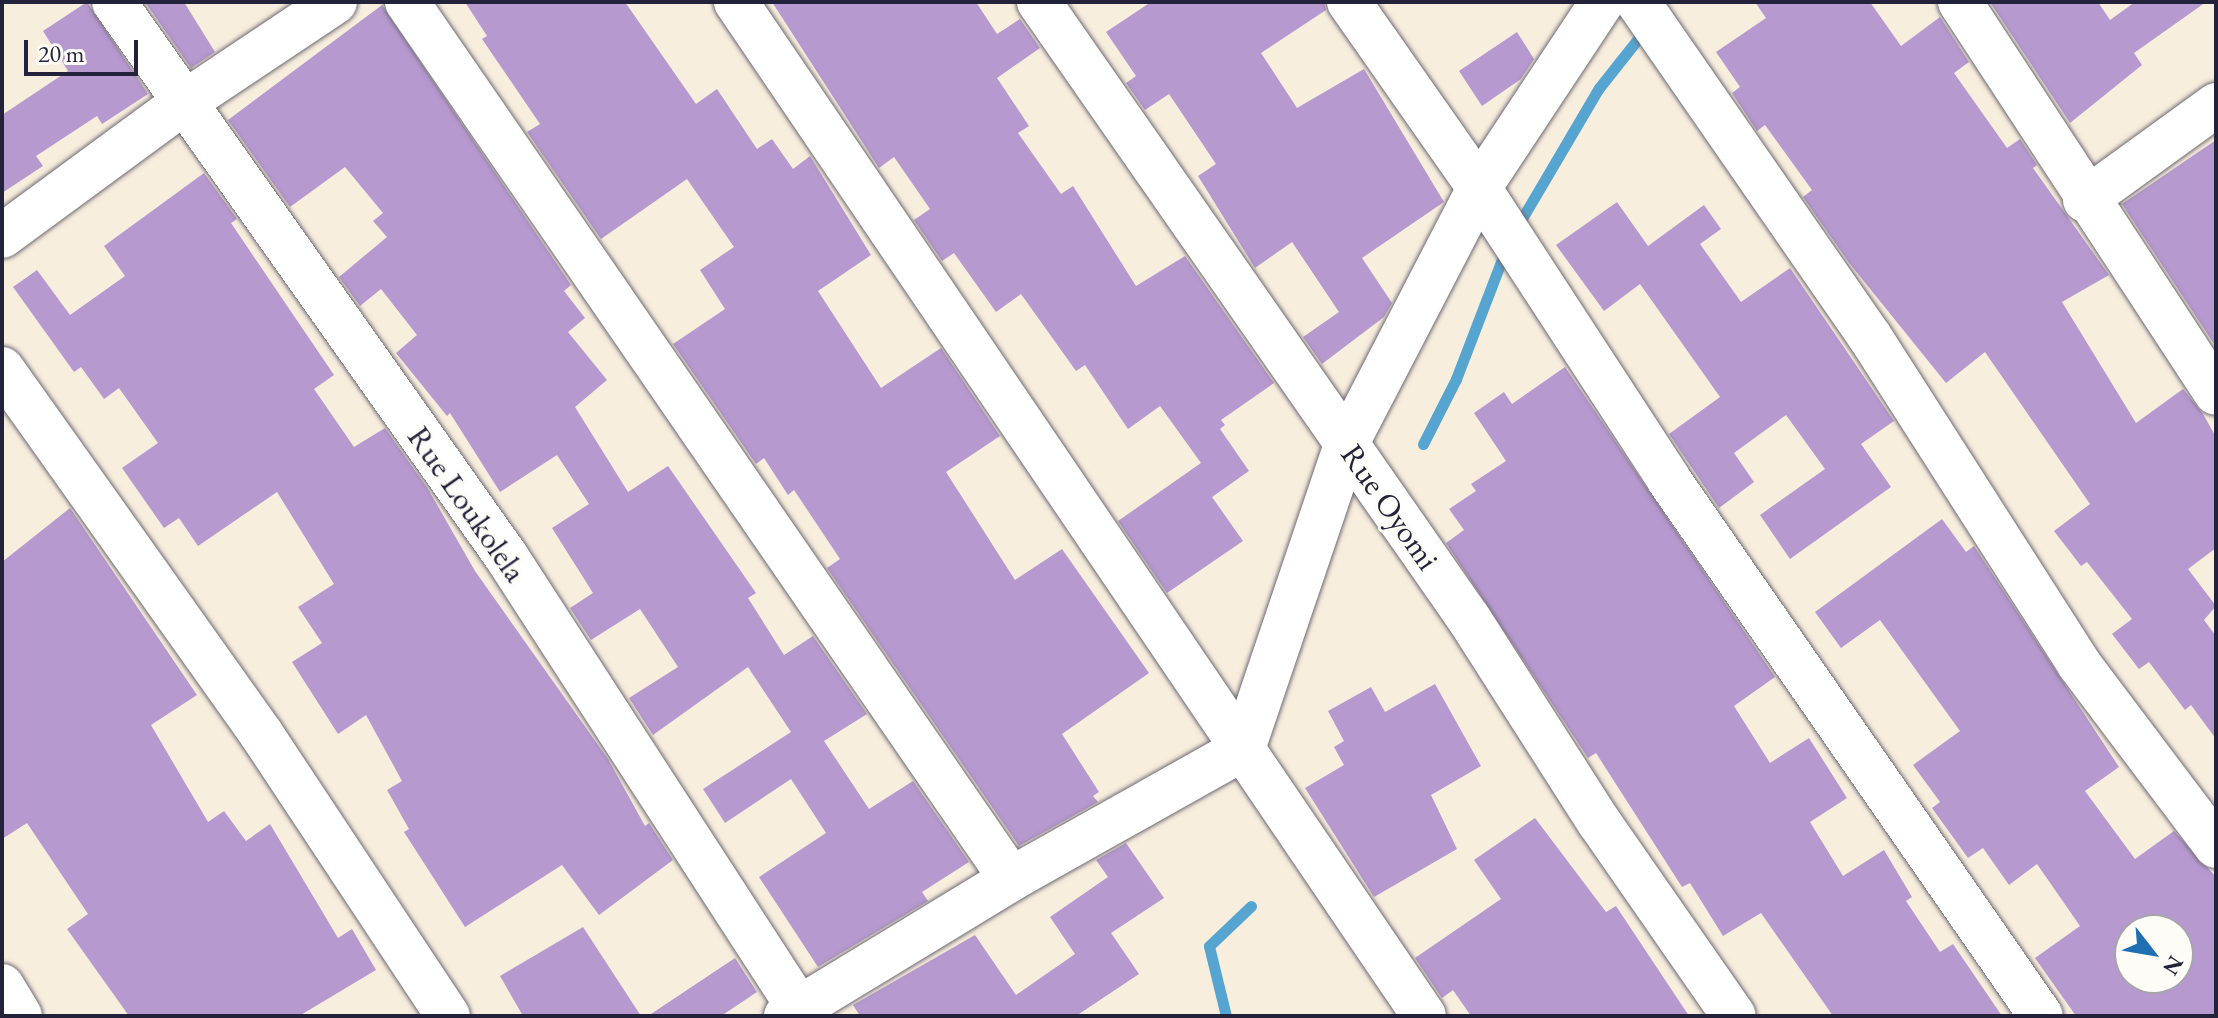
<!DOCTYPE html>
<html>
<head>
<meta charset="utf-8">
<style>
	body { margin:0 }
	#map { position:relative; width:2218px; height:1018px; overflow:hidden; background:#f8eedd; font-family:"EB Garamond",serif }
	div>[style] { position:absolute }
	[style*='--x'] { left:calc(var(--x)*1px); top:calc(var(--y)*1px); width:calc(var(--w)*1px); rotate:calc(var(--a)*1deg) }
	.stream>* { height:11px; margin:-5.5px; padding:0 5.5px; transform-origin:5.5px; border-radius:5.5px; background:#56a5d0 }
	.building>* { inset:0; background:#b699cf }
	.roads { filter:drop-shadow(0 0 2px #6d6974) drop-shadow(0 0 2px #6d6974) }
	.minor>* { height:44px; margin:-22px; padding:0 22px; transform-origin:22px; border-radius:22px; background:#fff }
	span { translate:-50% -50%; white-space:nowrap; text-align:center; line-height:1.15; -webkit-text-stroke:6px #fdfcf7; paint-order:stroke }
	.street-label { font-size:32px; color:#22223b }
	.frame { position:absolute; inset:0; border:4px solid #22223b; pointer-events:none }
	.north { position:absolute; left:2114px; top:914px; width:80px; height:80px; box-sizing:border-box; background:#fdfcf7; border:2px solid #a5a5ac; border-radius:50%; rotate:121deg; font-size:22px; font-weight:700; line-height:32px; text-align:center; color:#22223b }
	.north::after { content:''; display:block; margin:auto; width:28px; height:36px; background:#1f6fb2; clip-path:polygon(50% 0,100% 100%,50% 72%,0 100%) }
	.scale { position:absolute; left:24px; top:40px; width:114px; height:36px; box-sizing:border-box; border:4px solid #22223b; border-top:0; padding-left:10px; font-size:24px; line-height:28px; white-space:nowrap; color:#22223b; -webkit-text-stroke:6px #fdfcf7; paint-order:stroke }
</style>
</head>
<body>
<div id="map">
	<div class="stream">
		<i style="--x:1517;--y:227;--w:161;--a:-59.5"></i>
		<i style="--x:1599;--y:88;--w:74;--a:-51.6"></i>
		<i style="--x:1423;--y:444;--w:73;--a:-63.1"></i>
		<i style="--x:1456;--y:379;--w:139;--a:-69"></i>
		<i style="--x:1226;--y:1016;--w:72;--a:-103.7"></i>
		<i style="--x:1209;--y:946;--w:58;--a:-43.6"></i>
	</div>
	<div class="building">
		<i style="clip-path:polygon(87px 2px,148px 94px,102px 124px,97px 116px,36px 156px,43px 166px,2px 193px,2px 115px,68px 71px,43px 31px)"></i>
		<i style="clip-path:polygon(145px 2px,184px 2px,215px 52px,191px 68px)"></i>
		<i style="clip-path:polygon(465px 2px,625px 2px,696px 104px,717px 89px,757px 149px,772px 139px,793px 169px,810px 156px,871px 255px,818px 291px,881px 388px,941px 348px,1000px 436px,946px 472px,1015px 580px,1062px 549px,1149px 673px,1062px 734px,1099px 792px,1093px 796px,1098px 802px,1019px 846px,827px 568px,840px 559px,794px 490px,788px 495px,764px 458px,756px 464px,673px 344px,725px 309px,700px 270px,734px 247px,687px 179px,601px 239px,527px 132px,540px 124px,482px 39px,487px 36px)"></i>
		<i style="clip-path:polygon(772px 2px,976px 2px,997px 34px,1020px 19px,1040px 48px,997px 78px,1029px 126px,1018px 133px,1061px 194px,1073px 186px,1136px 286px,1185px 256px,1274px 383px,1221px 420px,1225px 425px,1220px 429px,1249px 471px,1212px 497px,1243px 541px,1167px 593px,1118px 521px,1201px 463px,1160px 406px,1128px 429px,1085px 365px,1076px 371px,1021px 294px,996px 312px,954px 253px,942px 261px,914px 220px,930px 209px,894px 157px,879px 168px)"></i>
		<i style="clip-path:polygon(1151px 2px,1324px 2px,1326px 10px,1261px 53px,1297px 108px,1364px 69px,1444px 202px,1362px 258px,1392px 303px,1384px 317px,1322px 364px,1303px 337px,1339px 312px,1292px 242px,1255px 268px,1198px 176px,1216px 164px,1169px 94px,1145px 110px,1126px 83px,1136px 76px,1106px 32px)"></i>
		<i style="clip-path:polygon(1755px 2px,1870px 2px,1901px 46px,1940px 17px,1969px 62px,1954px 73px,2007px 148px,2020px 139px,2037px 165px,2033px 168px,2109px 275px,2062px 302px,2136px 423px,2183px 389px,2203px 414px,2216px 437px,2216px 548px,2188px 569px,2216px 606px,2204px 620px,2216px 636px,2216px 739px,2191px 705px,2185px 710px,2149px 662px,2139px 669px,2112px 634px,2132px 619px,2087px 562px,2081px 566px,2054px 531px,2090px 504px,1985px 352px,1946px 383px,1850px 264px,1803px 197px,1812px 190px,1765px 125px,1757px 131px,1732px 93px,1740px 87px,1716px 52px,1766px 18px)"></i>
		<i style="clip-path:polygon(1990px 2px,2098px 2px,2110px 20px,2135px 2px,2206px 2px,2134px 53px,2142px 65px,2070px 123px)"></i>
		<i style="clip-path:polygon(382px 5px,571px 285px,564px 291px,585px 318px,568px 332px,607px 380px,575px 407px,628px 492px,668px 466px,756px 593px,748px 598px,784px 655px,813px 636px,867px 714px,824px 741px,869px 809px,913px 781px,969px 862px,922px 892px,928px 901px,818px 967px,759px 877px,826px 833px,791px 779px,725px 823px,703px 789px,791px 732px,748px 667px,653px 735px,629px 698px,678px 667px,640px 609px,591px 640px,570px 608px,593px 593px,552px 528px,589px 504px,557px 455px,500px 492px,450px 413px,447px 416px,396px 353px,417px 335px,381px 289px,360px 306px,339px 277px,387px 237px,373px 221px,383px 213px,345px 167px,290px 207px,228px 120px)"></i>
		<i style="clip-path:polygon(1517px 32px,1534px 59px,1521px 79px,1482px 106px,1459px 71px)"></i>
		<i style="clip-path:polygon(2216px 140px,2216px 347px,2122px 204px)"></i>
		<i style="clip-path:polygon(204px 173px,237px 219px,231px 223px,334px 375px,314px 389px,354px 447px,385px 428px,428px 489px,475px 571px,608px 759px,645px 826px,649px 823px,673px 860px,599px 915px,562px 865px,465px 927px,404px 832px,409px 829px,387px 790px,402px 781px,366px 715px,338px 734px,292px 662px,322px 643px,298px 607px,334px 584px,277px 492px,198px 546px,179px 518px,164px 528px,122px 468px,158px 443px,119px 388px,104px 399px,81px 367px,74px 372px,13px 287px,37px 270px,70px 315px,125px 276px,104px 246px)"></i>
		<i style="clip-path:polygon(1617px 202px,1648px 246px,1704px 205px,1721px 229px,1700px 244px,1741px 302px,1790px 268px,1894px 421px,1861px 444px,1891px 487px,1790px 559px,1760px 515px,1825px 469px,1786px 415px,1734px 453px,1754px 482px,1719px 508px,1669px 434px,1720px 397px,1640px 284px,1604px 311px,1556px 245px)"></i>
		<i style="clip-path:polygon(1565px 367px,1775px 677px,1734px 706px,1770px 763px,1809px 738px,1847px 798px,1810px 822px,1843px 876px,1884px 850px,1912px 897px,1906px 901px,1940px 952px,1953px 944px,2002px 1016px,1833px 1016px,1761px 913px,1723px 936px,1690px 883px,1682px 887px,1596px 753px,1588px 758px,1446px 543px,1464px 530px,1449px 509px,1476px 491px,1471px 484px,1506px 461px,1474px 413px,1504px 392px,1512px 404px)"></i>
		<i style="clip-path:polygon(70px 508px,197px 695px,151px 725px,208px 822px,224px 811px,246px 841px,270px 824px,338px 938px,352px 929px,376px 970px,299px 1016px,129px 1016px,67px 929px,88px 914px,27px 823px,2px 839px,2px 562px)"></i>
		<i style="clip-path:polygon(evenodd,1942px 519px,1966px 552px,1974px 546px,2119px 767px,2085px 791px,2135px 859px,2174px 831px,2216px 877px,2216px 1016px,2076px 1016px,2035px 958px,2080px 926px,2037px 864px,2009px 885px,1983px 848px,1968px 858px,1932px 808px,1940px 802px,1913px 765px,1960px 731px,1880px 620px,1841px 648px,1815px 612px,1942px 519px,2130px 930px,2178px 930px,2178px 978px,2130px 978px,2130px 930px)"></i>
		<i style="clip-path:polygon(1435px 684px,1481px 766px,1431px 795px,1457px 849px,1374px 897px,1305px 788px,1344px 765px,1334px 747px,1344px 741px,1328px 711px,1371px 687px,1385px 712px)"></i>
		<i style="clip-path:polygon(1535px 818px,1606px 912px,1616px 906px,1689px 1016px,1471px 1016px,1453px 990px,1442px 998px,1415px 958px,1501px 899px,1474px 860px)"></i>
		<i style="clip-path:polygon(1126px 843px,1164px 898px,1111px 933px,1139px 974px,1076px 1016px,860px 1016px,853px 1005px,975px 935px,1016px 995px,1075px 954px,1050px 917px,1108px 877px,1096px 860px)"></i>
		<i style="clip-path:polygon(583px 927px,641px 1016px,523px 1016px,500px 976px)"></i>
		<i style="clip-path:polygon(735px 958px,757px 992px,721px 1016px,648px 1016px)"></i>
	</div>
	<div class="roads">
		<div class="minor">
			<i style="--x:114;--y:2;--w:679;--a:54.72"></i>
			<i style="--x:506;--y:556;--w:548;--a:57.06"></i>
			<i style="--x:407;--y:2;--w:1065;--a:55.44"></i>
			<i style="--x:736;--y:2;--w:1225;--a:55.84"></i>
			<i style="--x:1039;--y:2;--w:752;--a:55.13"></i>
			<i style="--x:1469;--y:619;--w:241;--a:57.4"></i>
			<i style="--x:1599;--y:822;--w:236;--a:55.2"></i>
			<i style="--x:1349;--y:2;--w:227;--a:55"></i>
			<i style="--x:1479;--y:188;--w:348;--a:56.9"></i>
			<i style="--x:1669;--y:480;--w:652;--a:55.24"></i>
			<i style="--x:1638;--y:2;--w:407;--a:55.3"></i>
			<i style="--x:1870;--y:337;--w:388;--a:57.4"></i>
			<i style="--x:2079;--y:664;--w:228;--a:53"></i>
			<i style="--x:1960;--y:2;--w:467;--a:56.8"></i>
			<i style="--x:2085;--y:200;--w:162;--a:-35.9"></i>
			<i style="--x:2;--y:236;--w:223;--a:-36.3"></i>
			<i style="--x:182;--y:104;--w:184;--a:-33.7"></i>
			<i style="--x:2;--y:369;--w:449;--a:54.6"></i>
			<i style="--x:262;--y:735;--w:337;--a:56.5"></i>
			<i style="--x:2;--y:986;--w:35;--a:59"></i>
			<i style="--x:786;--y:1016;--w:263;--a:-31.3"></i>
			<i style="--x:1011;--y:879;--w:266;--a:-29.3"></i>
			<i style="--x:1243;--y:749;--w:321;--a:-71.3"></i>
			<i style="--x:1346;--y:445;--w:289;--a:-62.6"></i>
			<i style="--x:1479;--y:188;--w:223;--a:-56.5"></i>
		</div>
	</div>
	<div class="street-label">
		<span style="left:467px;top:504px;rotate:55deg">Rue Loukolela</span>
		<span style="left:1390px;top:507px;rotate:55deg">Rue Oyomi</span>
	</div>
	<div class="frame"></div>
	<div class="north">N</div>
	<div class="scale">20 m</div>
</div>
</body>
</html>
